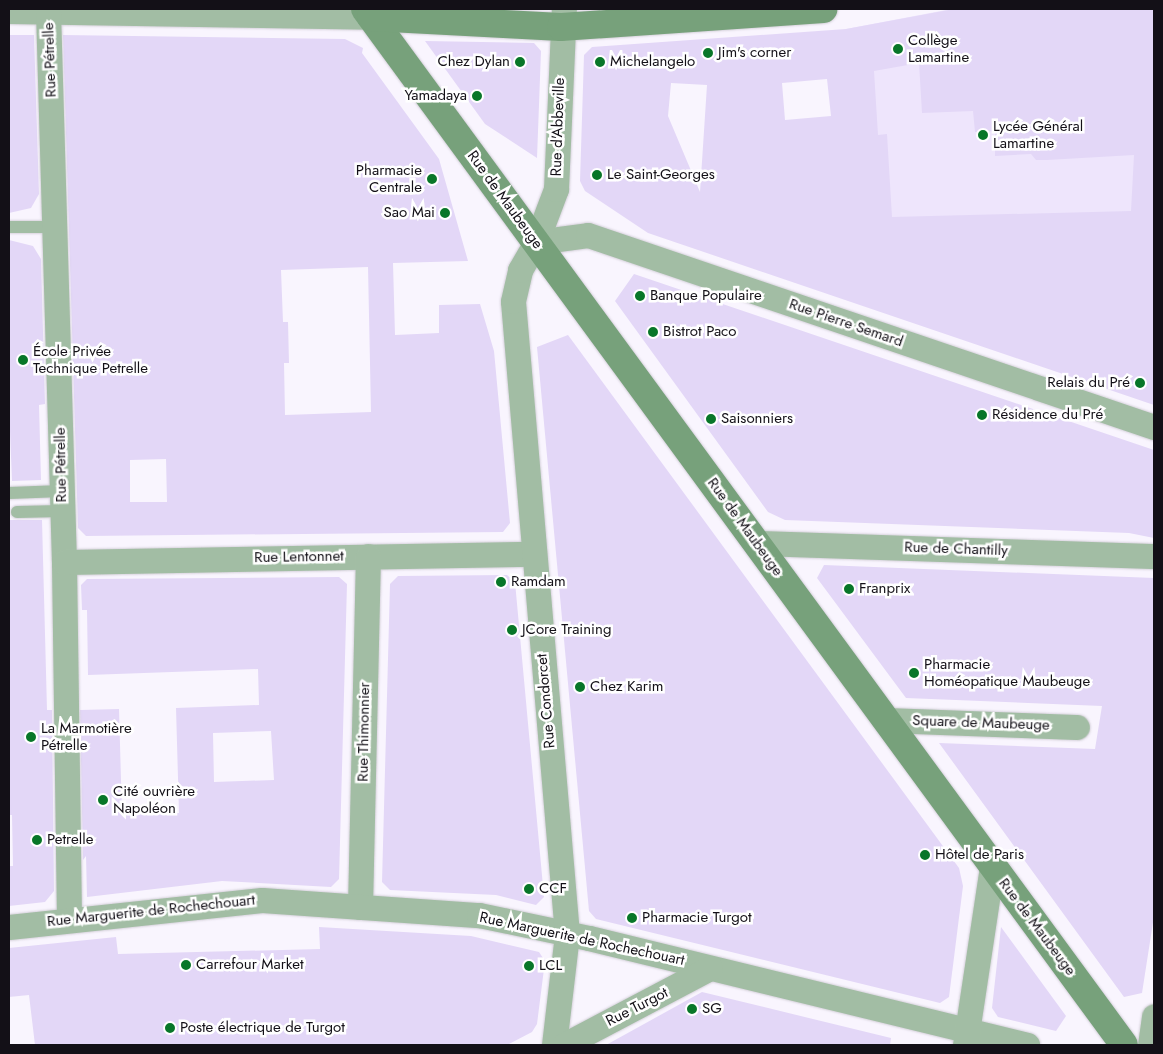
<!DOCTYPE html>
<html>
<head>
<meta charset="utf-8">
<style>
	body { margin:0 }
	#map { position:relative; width:1163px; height:1054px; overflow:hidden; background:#f9f5fe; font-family:Jost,sans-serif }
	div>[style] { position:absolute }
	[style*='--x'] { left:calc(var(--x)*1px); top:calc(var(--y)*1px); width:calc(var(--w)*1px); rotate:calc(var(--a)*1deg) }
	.built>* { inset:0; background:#eee5fc }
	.building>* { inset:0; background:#e3d7f7 }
	.roads { filter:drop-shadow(0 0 1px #d4d0d9) drop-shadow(0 0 1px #d4d0d9) }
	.lane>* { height:12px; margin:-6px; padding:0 6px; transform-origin:6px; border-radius:6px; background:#a2bda4 }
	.street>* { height:25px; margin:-12.5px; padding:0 12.5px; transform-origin:12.5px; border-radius:12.5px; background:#a2bda4 }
	.secondary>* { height:28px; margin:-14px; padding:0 14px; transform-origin:14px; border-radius:14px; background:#77a17b }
	.dots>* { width:14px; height:14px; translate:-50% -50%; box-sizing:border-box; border:2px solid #fff; border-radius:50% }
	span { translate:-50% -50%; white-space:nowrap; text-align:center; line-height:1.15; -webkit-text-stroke:5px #fff; paint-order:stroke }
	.poi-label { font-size:15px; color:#131017 }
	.left { translate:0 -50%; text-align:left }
	.right { translate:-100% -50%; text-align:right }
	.street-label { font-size:15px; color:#131017 }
	.frame { position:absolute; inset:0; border:10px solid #131017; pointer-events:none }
</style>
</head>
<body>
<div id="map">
	<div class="built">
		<i style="clip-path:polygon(951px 9px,964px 9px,976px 131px,1110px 124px,1111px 144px,1154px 143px,1154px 255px,863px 263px,846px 29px)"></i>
	</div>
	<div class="building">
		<i style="clip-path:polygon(evenodd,954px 9px,1154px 9px,1154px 405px,648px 233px,585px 191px,580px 181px,584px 55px,592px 47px,846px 29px,954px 9px,919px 63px,922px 113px,973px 111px,975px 132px,995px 131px,995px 156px,1031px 154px,1036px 160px,1047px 160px,1134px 155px,1131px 211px,892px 217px,887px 134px,878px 135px,874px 71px,919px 63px,954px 9px,827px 79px,831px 116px,785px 120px,782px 83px,827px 79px,954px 9px,671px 83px,707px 85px,700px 192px,668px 116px,671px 83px)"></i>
		<i style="clip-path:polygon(9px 35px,34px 35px,39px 194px,31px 208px,9px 213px)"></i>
		<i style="clip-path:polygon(evenodd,63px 35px,345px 39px,363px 48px,362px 53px,439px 159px,468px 261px,393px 263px,395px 335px,439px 333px,439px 305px,480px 304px,494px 351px,510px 523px,503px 532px,86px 536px,78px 528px,63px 35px,368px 267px,371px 412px,285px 415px,284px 363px,289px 363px,288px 322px,283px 322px,281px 270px,368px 267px,63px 35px,166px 459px,167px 502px,130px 502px,130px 460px,166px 459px)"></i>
		<i style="clip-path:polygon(425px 41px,534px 43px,541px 51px,537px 158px,485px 124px)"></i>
		<i style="clip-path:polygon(9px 240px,33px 246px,41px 259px,45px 404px,39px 405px,41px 480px,12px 481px,9px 407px)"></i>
		<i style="clip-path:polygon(634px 274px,1154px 450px,1154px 538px,1129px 533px,785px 520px,768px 512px,615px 301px)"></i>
		<i style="clip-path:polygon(568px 335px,959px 868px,963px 886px,949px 997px,940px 1003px,596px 919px,589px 911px,537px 347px)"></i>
		<i style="clip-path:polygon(9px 520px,42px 520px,47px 710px,52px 710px,54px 891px,45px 902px,9px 906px,9px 866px,13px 866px,12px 815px,9px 815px)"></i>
		<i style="clip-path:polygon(824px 565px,1154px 578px,1154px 916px,1142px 993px,1124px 997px,939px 743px,1095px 749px,1102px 706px,906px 698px,817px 578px)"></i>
		<i style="clip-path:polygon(507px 575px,515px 582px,544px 897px,536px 905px,496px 895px,390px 890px,382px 882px,390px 584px,398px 576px)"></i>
		<i style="clip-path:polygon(evenodd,339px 577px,347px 584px,339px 879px,331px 887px,222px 881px,87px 897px,86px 856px,83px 860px,80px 710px,119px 709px,122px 815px,179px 813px,176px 708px,259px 705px,258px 669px,88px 675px,87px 610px,82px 610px,81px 585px,87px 579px,339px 577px,271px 731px,274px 780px,214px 782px,213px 733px,271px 731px)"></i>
		<i style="clip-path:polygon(319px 927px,471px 936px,539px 952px,545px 961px,537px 1024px,532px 1032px,507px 1045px,35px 1045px,29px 995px,9px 997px,9px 948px,116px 937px,118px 954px,320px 949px)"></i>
		<i style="clip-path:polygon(1001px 927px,1066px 1016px,1056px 1031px,998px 1017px,992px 1008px)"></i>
		<i style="clip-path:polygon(702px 992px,891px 1038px,890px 1045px,606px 1045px)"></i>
	</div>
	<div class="roads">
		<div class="lane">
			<i style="--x:9;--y:227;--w:46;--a:0"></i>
			<i style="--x:9;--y:493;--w:53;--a:-2.2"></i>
			<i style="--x:17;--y:512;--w:45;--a:-1.3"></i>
		</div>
		<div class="street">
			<i style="--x:9;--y:11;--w:362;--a:0.9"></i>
			<i style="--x:371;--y:17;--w:8;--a:-83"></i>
			<i style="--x:48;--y:11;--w:551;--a:88.34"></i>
			<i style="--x:64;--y:562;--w:357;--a:89.2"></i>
			<i style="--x:536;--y:242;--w:52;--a:-7.7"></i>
			<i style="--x:588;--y:235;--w:598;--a:18.74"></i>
			<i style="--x:757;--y:543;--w:397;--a:1.9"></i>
			<i style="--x:64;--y:562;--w:470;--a:-1"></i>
			<i style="--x:885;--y:720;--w:192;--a:2.1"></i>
			<i style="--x:360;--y:907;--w:351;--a:-88.7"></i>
			<i style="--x:9;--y:927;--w:254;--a:-6.1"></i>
			<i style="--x:262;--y:900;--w:218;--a:4"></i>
			<i style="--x:479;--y:915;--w:112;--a:11.8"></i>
			<i style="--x:589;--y:938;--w:451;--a:13.7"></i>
			<i style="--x:554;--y:1045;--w:112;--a:-83.3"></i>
			<i style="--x:567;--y:934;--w:635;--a:-94.88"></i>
			<i style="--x:513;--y:301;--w:32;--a:-77"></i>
			<i style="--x:520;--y:270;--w:32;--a:-60"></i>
			<i style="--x:536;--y:242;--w:57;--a:-69.3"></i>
			<i style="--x:556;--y:189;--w:180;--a:-87.5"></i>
			<i style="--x:564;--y:1045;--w:165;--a:-27.8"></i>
			<i style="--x:965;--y:1045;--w:180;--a:-81.4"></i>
			<i style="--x:1150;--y:1045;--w:29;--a:-82"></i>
		</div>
		<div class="secondary">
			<i style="--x:365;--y:9;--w:1284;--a:53.77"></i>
			<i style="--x:371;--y:17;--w:190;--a:3"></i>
			<i style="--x:561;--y:27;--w:263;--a:-3.9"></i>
		</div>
	</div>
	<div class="dots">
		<i style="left:898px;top:49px;background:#087629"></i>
		<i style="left:708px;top:53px;background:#087629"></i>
		<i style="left:520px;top:62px;background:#087629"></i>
		<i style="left:600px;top:62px;background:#087629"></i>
		<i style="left:477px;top:96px;background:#087629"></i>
		<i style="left:983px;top:135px;background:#087629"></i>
		<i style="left:597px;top:175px;background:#087629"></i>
		<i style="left:432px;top:179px;background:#087629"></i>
		<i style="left:445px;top:213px;background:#087629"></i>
		<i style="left:640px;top:296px;background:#087629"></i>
		<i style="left:653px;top:332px;background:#087629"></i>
		<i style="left:23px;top:360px;background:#087629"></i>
		<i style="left:1140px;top:383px;background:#087629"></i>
		<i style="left:982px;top:415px;background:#087629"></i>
		<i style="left:711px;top:419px;background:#087629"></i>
		<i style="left:501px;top:582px;background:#087629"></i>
		<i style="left:849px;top:589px;background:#087629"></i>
		<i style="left:512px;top:630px;background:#087629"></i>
		<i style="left:914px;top:673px;background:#087629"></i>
		<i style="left:580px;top:687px;background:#087629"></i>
		<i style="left:31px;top:737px;background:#087629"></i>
		<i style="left:103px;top:800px;background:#087629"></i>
		<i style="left:37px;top:840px;background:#087629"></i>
		<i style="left:925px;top:855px;background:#087629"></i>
		<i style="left:529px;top:889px;background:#087629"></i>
		<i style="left:632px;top:918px;background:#087629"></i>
		<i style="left:186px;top:965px;background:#087629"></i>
		<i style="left:529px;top:966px;background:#087629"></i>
		<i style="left:692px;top:1009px;background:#087629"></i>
		<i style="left:170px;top:1028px;background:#087629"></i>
	</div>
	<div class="poi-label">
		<span class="left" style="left:908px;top:49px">Collège<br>Lamartine</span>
		<span class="left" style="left:718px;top:53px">Jim's corner</span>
		<span class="right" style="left:510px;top:62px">Chez Dylan</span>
		<span class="left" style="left:610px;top:62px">Michelangelo</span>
		<span class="right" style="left:467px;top:96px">Yamadaya</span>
		<span class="left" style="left:993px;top:135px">Lycée Général<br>Lamartine</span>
		<span class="right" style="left:422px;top:179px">Pharmacie<br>Centrale</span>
		<span class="left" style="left:607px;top:175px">Le Saint-Georges</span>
		<span class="right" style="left:435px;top:213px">Sao Mai</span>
		<span class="left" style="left:650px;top:296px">Banque Populaire</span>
		<span class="left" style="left:663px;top:332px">Bistrot Paco</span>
		<span class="left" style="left:33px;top:360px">École Privée<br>Technique Petrelle</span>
		<span class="right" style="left:1130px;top:383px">Relais du Pré</span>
		<span class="left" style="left:992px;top:415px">Résidence du Pré</span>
		<span class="left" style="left:721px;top:419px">Saisonniers</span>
		<span class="left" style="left:511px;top:582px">Ramdam</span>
		<span class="left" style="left:859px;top:589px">Franprix</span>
		<span class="left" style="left:522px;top:630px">JCore Training</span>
		<span class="left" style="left:924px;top:673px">Pharmacie<br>Homéopatique Maubeuge</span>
		<span class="left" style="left:590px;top:687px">Chez Karim</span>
		<span class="left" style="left:41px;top:737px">La Marmotière<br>Pétrelle</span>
		<span class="left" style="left:113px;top:800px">Cité ouvrière<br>Napoléon</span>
		<span class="left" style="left:47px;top:840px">Petrelle</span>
		<span class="left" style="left:935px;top:855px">Hôtel de Paris</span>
		<span class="left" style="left:539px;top:889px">CCF</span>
		<span class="left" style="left:642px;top:918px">Pharmacie Turgot</span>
		<span class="left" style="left:196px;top:965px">Carrefour Market</span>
		<span class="left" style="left:539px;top:966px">LCL</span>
		<span class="left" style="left:702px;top:1009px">SG</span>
		<span class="left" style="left:180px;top:1028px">Poste électrique de Turgot</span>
	</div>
	<div class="street-label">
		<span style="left:50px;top:60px;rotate:-92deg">Rue Pétrelle</span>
		<span style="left:558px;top:127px;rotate:-88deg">Rue d'Abbeville</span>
		<span style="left:505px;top:200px;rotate:54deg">Rue de Maubeuge</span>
		<span style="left:846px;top:323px;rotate:19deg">Rue Pierre Semard</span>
		<span style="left:61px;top:465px;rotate:-91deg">Rue Pétrelle</span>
		<span style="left:745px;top:527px;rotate:54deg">Rue de Maubeuge</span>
		<span style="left:956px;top:549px;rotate:2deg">Rue de Chantilly</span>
		<span style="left:299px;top:557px;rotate:-1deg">Rue Lentonnet</span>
		<span style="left:546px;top:701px;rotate:-95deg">Rue Condorcet</span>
		<span style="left:981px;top:723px;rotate:2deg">Square de Maubeuge</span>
		<span style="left:364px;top:732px;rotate:-89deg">Rue Thimonnier</span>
		<span style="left:151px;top:911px;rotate:-6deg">Rue Marguerite de Rochechouart</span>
		<span style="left:1037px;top:927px;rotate:53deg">Rue de Maubeuge</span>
		<span style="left:582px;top:939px;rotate:12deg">Rue Marguerite de Rochechouart</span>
		<span style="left:637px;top:1007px;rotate:-27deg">Rue Turgot</span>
	</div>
	<div class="frame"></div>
</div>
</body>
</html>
